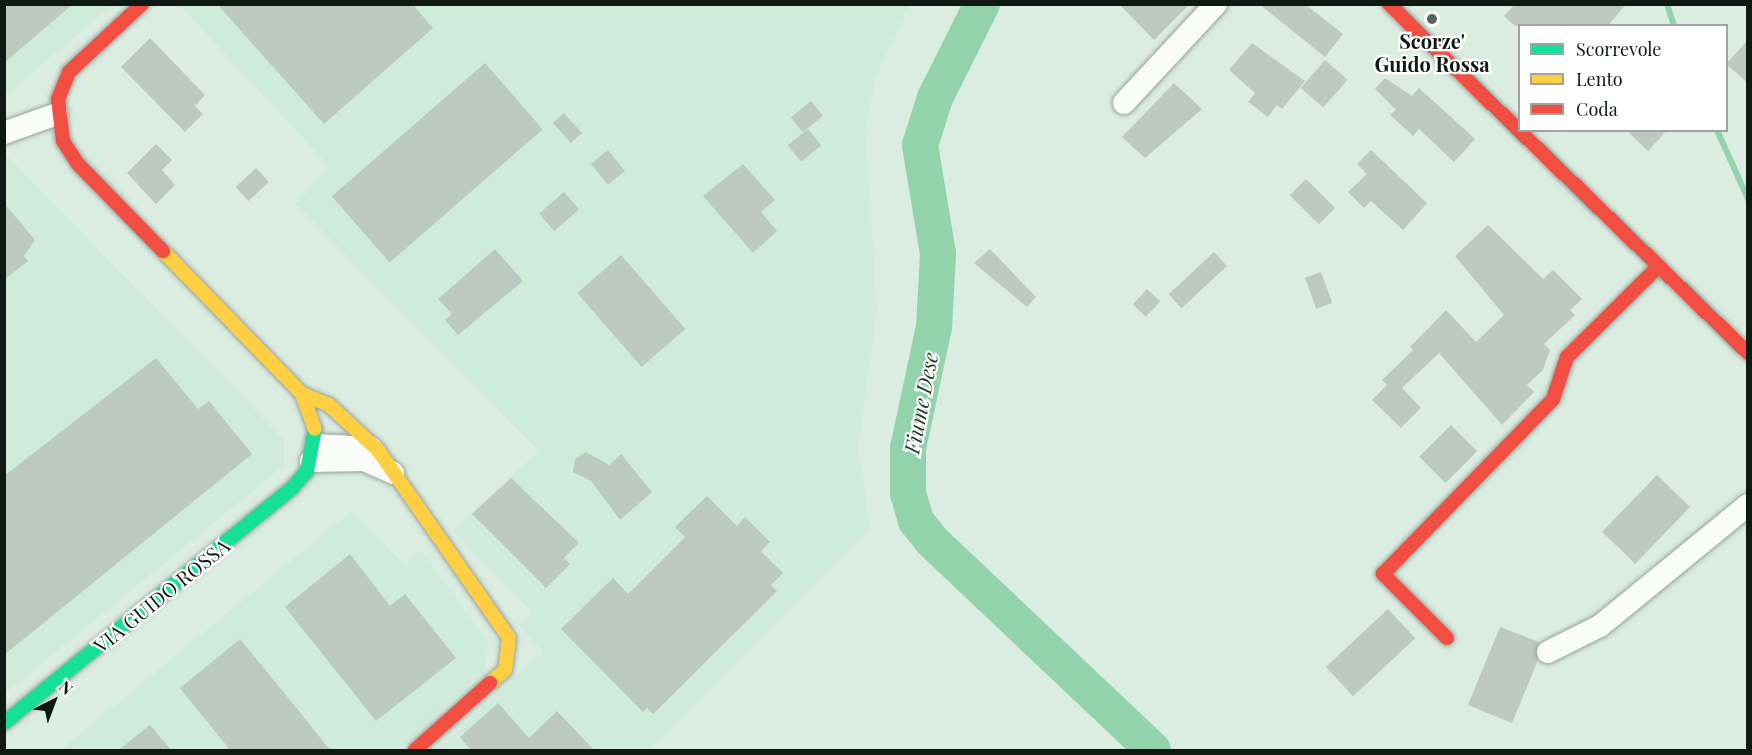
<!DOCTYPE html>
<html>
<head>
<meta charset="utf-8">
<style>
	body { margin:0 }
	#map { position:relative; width:1752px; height:755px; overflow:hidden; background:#dbece1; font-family:"Playfair Display",serif }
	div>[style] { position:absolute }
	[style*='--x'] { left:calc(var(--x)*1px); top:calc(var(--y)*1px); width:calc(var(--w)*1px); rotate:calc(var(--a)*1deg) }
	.built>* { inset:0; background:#cfebd9 }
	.stream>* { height:6px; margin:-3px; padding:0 3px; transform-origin:3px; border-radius:3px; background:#92d3ab }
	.river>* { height:36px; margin:-18px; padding:0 18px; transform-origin:18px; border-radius:18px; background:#92d3ab }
	.building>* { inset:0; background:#bcc9c1; transform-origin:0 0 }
	.roads { filter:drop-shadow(0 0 2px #97a49c) drop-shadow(0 0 2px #97a49c) }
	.street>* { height:22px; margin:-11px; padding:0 11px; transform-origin:11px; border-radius:11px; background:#fafcfa }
	.fast>* { height:14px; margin:-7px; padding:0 7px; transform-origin:7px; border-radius:7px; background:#16e098 }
	.slow>* { height:14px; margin:-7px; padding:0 7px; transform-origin:7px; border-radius:7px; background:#ffcf43 }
	.jam>* { height:14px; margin:-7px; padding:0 7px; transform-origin:7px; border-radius:7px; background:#f24e42 }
	.dots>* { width:16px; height:16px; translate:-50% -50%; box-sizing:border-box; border:3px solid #fff; border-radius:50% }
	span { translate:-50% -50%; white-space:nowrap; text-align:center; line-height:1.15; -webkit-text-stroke:4.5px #fff; paint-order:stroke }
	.poi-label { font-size:20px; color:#0f1913; font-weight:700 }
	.street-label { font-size:20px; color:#0f1913 }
	.water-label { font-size:21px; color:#173c27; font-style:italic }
	.frame { position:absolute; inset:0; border:6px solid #0f1913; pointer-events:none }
	.legend { position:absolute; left:1518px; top:24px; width:210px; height:108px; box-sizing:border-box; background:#fff; border:2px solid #9fa3a1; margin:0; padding:8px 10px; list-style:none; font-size:18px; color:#0f1913 }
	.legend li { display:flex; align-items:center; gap:12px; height:30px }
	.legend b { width:30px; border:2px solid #9fa3a1 }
	.north { position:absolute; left:24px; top:671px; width:60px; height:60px; -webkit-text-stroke:4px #fff; paint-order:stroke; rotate:42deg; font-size:16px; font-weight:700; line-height:24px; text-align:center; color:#0f1913 }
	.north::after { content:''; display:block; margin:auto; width:21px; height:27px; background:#0f1913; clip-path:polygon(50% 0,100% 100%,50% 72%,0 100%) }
</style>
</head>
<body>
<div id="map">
	<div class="built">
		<i style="clip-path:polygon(5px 5px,112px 5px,5px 95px)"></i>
		<i style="clip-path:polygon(180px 5px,909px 5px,876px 77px,865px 128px,877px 309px,858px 447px,870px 528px,649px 750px,437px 750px,543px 652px,519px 626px,533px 613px,453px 530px,539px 451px,296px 204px,330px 167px)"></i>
		<i style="clip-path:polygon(5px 154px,284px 440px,284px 465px,5px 693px)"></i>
		<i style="clip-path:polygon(352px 511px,405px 565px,421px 550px,488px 643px,484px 672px,397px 750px,61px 750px)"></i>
	</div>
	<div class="stream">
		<i style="--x:1667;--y:4;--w:23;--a:72"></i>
		<i style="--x:1717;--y:130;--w:76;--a:65.8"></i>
	</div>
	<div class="river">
		<i style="--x:982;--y:4;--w:105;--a:116.6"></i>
		<i style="--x:935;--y:98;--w:49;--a:107.7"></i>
		<i style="--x:920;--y:145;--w:110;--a:80.6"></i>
		<i style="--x:938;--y:254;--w:73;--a:93.1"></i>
		<i style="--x:934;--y:327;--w:124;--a:102.1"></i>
		<i style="--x:908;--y:448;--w:45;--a:90"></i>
		<i style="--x:908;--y:493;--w:29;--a:74"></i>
		<i style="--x:916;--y:521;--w:26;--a:51"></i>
		<i style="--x:932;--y:541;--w:304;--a:43.4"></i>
	</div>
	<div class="building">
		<i style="clip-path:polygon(4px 4px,73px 4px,4px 63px)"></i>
		<i style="clip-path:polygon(217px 4px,412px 4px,433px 28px,324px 124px)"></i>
		<i style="clip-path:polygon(1119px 4px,1190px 4px,1154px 40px)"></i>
		<i style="clip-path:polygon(1259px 4px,1305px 4px,1343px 34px,1325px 57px)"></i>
		<i style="clip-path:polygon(1515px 4px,1626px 4px,1608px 26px,1515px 26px,1504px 16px)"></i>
		<i style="clip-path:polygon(150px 38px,205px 95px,195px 106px,203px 114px,185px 132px,121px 67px)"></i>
		<i style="clip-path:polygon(1748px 40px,1748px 83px,1726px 64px)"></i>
		<i style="clip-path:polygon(1252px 43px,1305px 81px,1282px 109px,1277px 105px,1268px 117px,1248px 102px,1255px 93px,1229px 70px)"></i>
		<i style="left:1325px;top:60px;width:30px;height:37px;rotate:41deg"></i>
		<i style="left:485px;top:63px;width:88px;height:203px;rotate:49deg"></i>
		<i style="clip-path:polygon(1385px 78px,1412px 96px,1419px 88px,1475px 139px,1454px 162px,1419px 129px,1413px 136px,1390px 115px,1396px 110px,1375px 89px)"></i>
		<i style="clip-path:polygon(1174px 83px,1202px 109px,1145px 158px,1122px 137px)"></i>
		<i style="left:811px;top:101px;width:19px;height:26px;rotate:51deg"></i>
		<i style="left:564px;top:113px;width:27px;height:15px;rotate:48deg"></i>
		<i style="left:808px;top:129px;width:21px;height:26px;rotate:51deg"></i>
		<i style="clip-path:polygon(1626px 130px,1667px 130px,1648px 151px)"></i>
		<i style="clip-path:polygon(156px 144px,172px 160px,162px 170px,175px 185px,156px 204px,127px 173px)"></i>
		<i style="left:608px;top:150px;width:27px;height:22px;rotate:51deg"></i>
		<i style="clip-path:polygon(1371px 150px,1427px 203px,1403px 230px,1371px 201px,1364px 208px,1348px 192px,1367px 174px,1357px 164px)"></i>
		<i style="clip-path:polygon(743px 164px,775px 200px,761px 212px,777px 231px,753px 253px,703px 196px)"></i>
		<i style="left:256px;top:168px;width:19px;height:28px;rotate:47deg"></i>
		<i style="left:1306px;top:179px;width:41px;height:23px;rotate:45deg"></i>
		<i style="left:564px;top:192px;width:23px;height:33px;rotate:49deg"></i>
		<i style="clip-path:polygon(4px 203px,35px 240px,24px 256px,28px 261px,4px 280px)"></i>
		<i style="clip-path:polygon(1488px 225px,1543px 279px,1553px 270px,1582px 299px,1570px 310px,1575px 315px,1544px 344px,1550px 350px,1543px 370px,1527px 385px,1534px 392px,1502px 425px,1439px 353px,1402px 388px,1421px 408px,1401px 428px,1372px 400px,1387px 385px,1382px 380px,1413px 350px,1410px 347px,1446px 310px,1476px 342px,1504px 315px,1455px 256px)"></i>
		<i style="clip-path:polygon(495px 249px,523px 281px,458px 335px,445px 320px,452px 314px,438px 299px)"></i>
		<i style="clip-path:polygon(990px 249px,1036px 297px,1027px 307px,974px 263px)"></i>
		<i style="left:1214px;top:252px;width:19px;height:62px;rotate:47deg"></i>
		<i style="left:621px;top:255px;width:98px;height:58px;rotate:49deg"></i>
		<i style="left:1321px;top:272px;width:33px;height:17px;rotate:70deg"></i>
		<i style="left:1147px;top:289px;width:18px;height:21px;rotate:43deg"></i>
		<i style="clip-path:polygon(156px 358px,198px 409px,209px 401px,252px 454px,4px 655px,4px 476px)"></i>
		<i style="left:1451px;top:425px;width:37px;height:45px;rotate:45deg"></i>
		<i style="clip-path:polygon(586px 452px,609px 465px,621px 454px,652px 492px,620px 520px,591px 481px,573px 472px,575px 459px)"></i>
		<i style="left:1657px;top:475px;width:46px;height:79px;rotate:44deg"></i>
		<i style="clip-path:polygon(511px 478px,579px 543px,564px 558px,570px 564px,546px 588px,472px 514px)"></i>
		<i style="clip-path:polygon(707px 496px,737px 526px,745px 517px,770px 542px,761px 551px,783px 573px,771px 585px,777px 591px,653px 714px,647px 708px,643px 712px,561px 629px,613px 578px,628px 594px,685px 537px,675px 527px)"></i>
		<i style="clip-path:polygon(350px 554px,390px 606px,405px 594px,456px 658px,376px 721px,285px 607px)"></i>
		<i style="left:1388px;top:609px;width:40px;height:85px;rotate:47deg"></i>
		<i style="clip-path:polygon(1500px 627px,1539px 642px,1538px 660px,1512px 723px,1468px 705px)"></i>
		<i style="clip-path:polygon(240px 639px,303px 716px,330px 750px,230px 750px,180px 688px)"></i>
		<i style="clip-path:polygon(498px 703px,529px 738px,557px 711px,594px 750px,471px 750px,460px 737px)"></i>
		<i style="clip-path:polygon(150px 725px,171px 750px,119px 750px,141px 732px)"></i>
	</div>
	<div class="roads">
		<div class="street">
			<i style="--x:1124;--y:103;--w:135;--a:-47.1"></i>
			<i style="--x:4;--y:133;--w:56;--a:-19.7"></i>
			<i style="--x:316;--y:445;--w:55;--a:3.1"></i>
			<i style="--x:311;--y:461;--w:53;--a:-1.1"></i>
			<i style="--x:364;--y:460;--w:32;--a:24"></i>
			<i style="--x:1548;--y:652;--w:58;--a:-26.6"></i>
			<i style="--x:1600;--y:626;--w:191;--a:-39.3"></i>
		</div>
		<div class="fast">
			<i style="--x:4;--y:723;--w:373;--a:-39.2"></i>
			<i style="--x:293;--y:487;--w:21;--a:-49"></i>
			<i style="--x:307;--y:471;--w:43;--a:-79.2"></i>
		</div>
		<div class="slow">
			<i style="--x:163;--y:251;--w:199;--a:45.8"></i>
			<i style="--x:302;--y:394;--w:37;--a:70"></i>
			<i style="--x:302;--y:394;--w:29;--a:22"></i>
			<i style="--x:329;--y:405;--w:67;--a:42.6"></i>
			<i style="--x:378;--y:450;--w:229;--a:55.1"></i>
			<i style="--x:509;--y:638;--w:32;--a:97"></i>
			<i style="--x:505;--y:670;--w:20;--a:139"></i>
		</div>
		<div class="jam">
			<i style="--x:142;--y:4;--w:100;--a:137"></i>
			<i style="--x:69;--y:72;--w:29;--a:112"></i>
			<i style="--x:58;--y:99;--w:42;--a:83.2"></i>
			<i style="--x:63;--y:141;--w:27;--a:57"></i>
			<i style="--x:78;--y:164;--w:122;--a:45.7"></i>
			<i style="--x:1389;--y:4;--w:501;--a:44.19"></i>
			<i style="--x:1447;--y:638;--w:91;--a:-135"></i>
			<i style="--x:1383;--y:574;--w:244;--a:-45.8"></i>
			<i style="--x:1553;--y:399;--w:44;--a:-71.6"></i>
			<i style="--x:1567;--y:357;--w:129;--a:-44.7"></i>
			<i style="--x:415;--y:750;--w:101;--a:-41.8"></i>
		</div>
	</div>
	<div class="dots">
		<i style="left:1432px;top:19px;background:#56635b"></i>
	</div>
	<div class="poi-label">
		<span style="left:1432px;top:52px">Scorze'<br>Guido Rossa</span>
	</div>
	<div class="street-label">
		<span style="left:161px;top:595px;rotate:-39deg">VIA GUIDO ROSSA</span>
	</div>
	<div class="water-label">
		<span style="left:920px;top:403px;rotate:-79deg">Fiume Dese</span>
	</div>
	<div class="frame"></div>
	<ul class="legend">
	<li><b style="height:8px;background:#16e098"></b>Scorrevole</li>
	<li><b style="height:8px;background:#ffcf43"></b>Lento</li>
	<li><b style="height:8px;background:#f24e42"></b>Coda</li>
	</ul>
	<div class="north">N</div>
</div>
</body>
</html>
